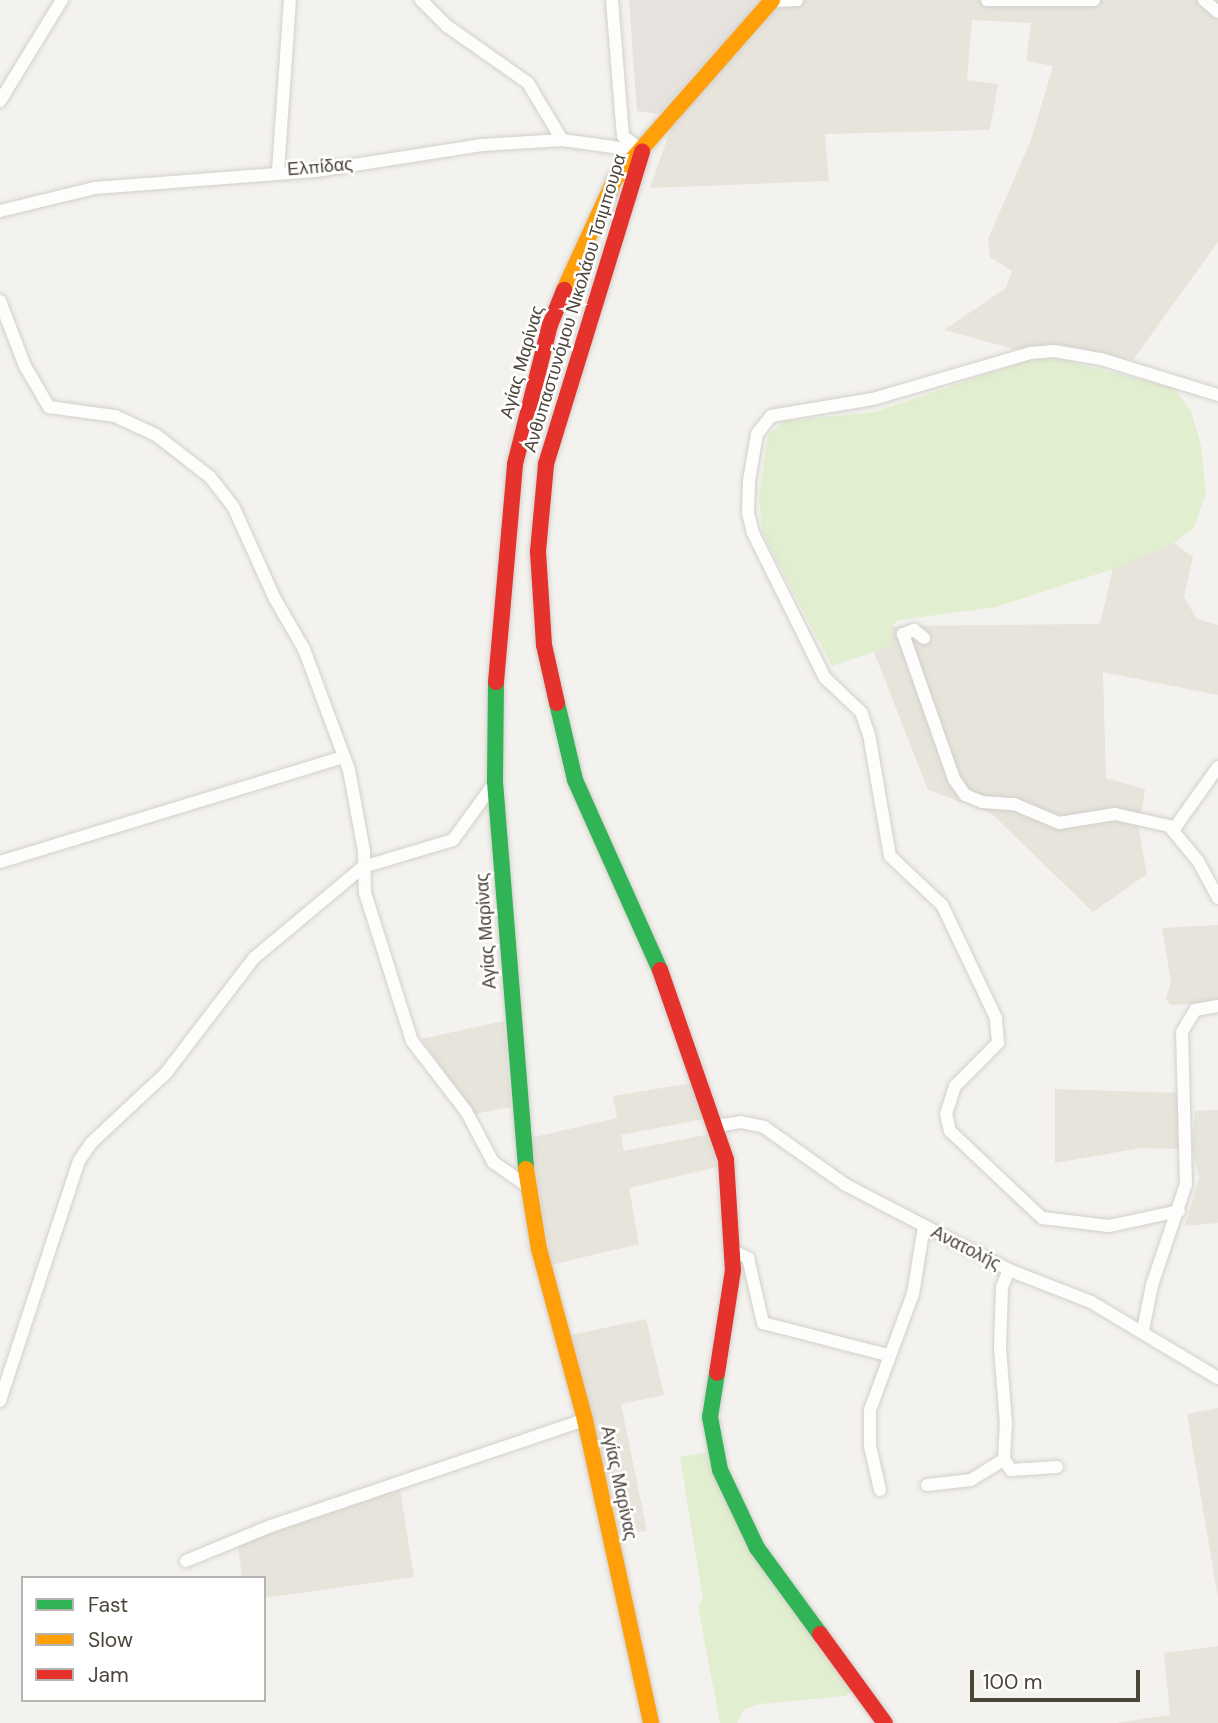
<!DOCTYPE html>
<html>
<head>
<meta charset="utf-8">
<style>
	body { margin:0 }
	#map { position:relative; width:1218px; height:1723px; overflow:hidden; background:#f4f2ee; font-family:"DM Sans",sans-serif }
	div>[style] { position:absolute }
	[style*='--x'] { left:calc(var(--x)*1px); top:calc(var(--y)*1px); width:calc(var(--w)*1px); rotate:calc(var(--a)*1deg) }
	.residential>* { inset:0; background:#e7e4dc }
	.industrial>* { inset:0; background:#e6e2de }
	.green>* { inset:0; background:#e1eecf }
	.roads { filter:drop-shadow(0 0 2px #d2d0cb) drop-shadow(0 0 2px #d2d0cb) }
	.street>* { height:12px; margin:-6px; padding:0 6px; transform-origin:6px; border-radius:6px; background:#fdfdfc }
	.fast>* { height:16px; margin:-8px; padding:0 8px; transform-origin:8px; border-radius:8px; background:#30b455 }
	.slow>* { height:16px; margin:-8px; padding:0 8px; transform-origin:8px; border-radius:8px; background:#ff9f0a }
	.jam>* { height:16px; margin:-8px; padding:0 8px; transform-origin:8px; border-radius:8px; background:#e5322d }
	span { translate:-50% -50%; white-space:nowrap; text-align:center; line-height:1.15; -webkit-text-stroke:5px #fff; paint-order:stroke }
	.street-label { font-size:18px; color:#4b4439 }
	.legend { position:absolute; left:21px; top:1576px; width:245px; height:126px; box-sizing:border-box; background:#fff; border:2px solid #b7b4b0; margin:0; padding:9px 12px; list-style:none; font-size:21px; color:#4b4439 }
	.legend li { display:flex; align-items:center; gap:14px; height:35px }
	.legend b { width:35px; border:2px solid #b7b4b0 }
	.scale { position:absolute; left:970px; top:1670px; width:170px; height:32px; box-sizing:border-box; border:4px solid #4b4439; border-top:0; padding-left:9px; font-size:21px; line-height:24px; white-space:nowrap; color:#4b4439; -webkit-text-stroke:5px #fff; paint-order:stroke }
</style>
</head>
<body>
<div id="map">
	<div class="residential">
		<i style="clip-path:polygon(776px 0,1218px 0,1218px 242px,1133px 360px,1052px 345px,1022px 351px,944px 330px,1006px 288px,1012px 271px,990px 257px,988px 239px,1031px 140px,1053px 66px,1026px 61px,1031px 23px,972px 20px,967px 80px,998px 84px,990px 130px,825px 134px,829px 181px,650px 188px,673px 122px,748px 40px)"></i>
		<i style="clip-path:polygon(1174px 543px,1193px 557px,1184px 597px,1197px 619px,1218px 625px,1218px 695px,1103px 672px,1106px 778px,1145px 789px,1139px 830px,1147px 874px,1093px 912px,991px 813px,928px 790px,874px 652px,891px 645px,892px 626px,1100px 624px,1113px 568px)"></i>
		<i style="clip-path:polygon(1218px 925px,1218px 1003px,1170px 1005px,1166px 998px,1171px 982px,1162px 928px)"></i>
		<i style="clip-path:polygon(504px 1021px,511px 1107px,474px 1114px,421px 1039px)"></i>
		<i style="clip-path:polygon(692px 1083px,704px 1119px,621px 1135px,624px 1151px,710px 1134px,721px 1166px,629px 1188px,639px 1244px,551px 1265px,530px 1138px,617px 1118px,613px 1096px)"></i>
		<i style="clip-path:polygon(1055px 1089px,1181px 1093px,1180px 1149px,1141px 1148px,1055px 1163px)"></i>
		<i style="clip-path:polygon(1218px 1110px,1218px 1223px,1185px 1226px,1199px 1178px,1192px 1149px,1195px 1111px)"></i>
		<i style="clip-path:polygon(646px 1319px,664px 1395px,621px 1404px,647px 1531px,620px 1534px,571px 1335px)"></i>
		<i style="clip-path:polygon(1218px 1408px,1218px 1598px,1187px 1414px)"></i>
		<i style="clip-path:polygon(400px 1489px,414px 1577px,264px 1598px,264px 1578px,242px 1578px,238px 1545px)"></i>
		<i style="clip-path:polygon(1218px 1646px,1218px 1723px,1115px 1723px,1170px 1715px,1164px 1653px)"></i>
	</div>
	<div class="industrial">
		<i style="clip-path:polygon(629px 0,763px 0,659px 114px,637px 111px)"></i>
	</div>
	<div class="green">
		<i style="clip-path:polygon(1056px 358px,1173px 388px,1191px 411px,1201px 445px,1206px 493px,1194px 528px,1174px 543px,1113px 569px,996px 607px,899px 620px,892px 626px,891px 646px,832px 666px,762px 532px,759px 496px,768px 435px,785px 421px,875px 412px,1028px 360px)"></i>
		<i style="clip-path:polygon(709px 1452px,714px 1471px,854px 1689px,845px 1696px,760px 1704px,744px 1709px,737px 1723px,720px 1723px,698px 1606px,703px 1600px,680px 1457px)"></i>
	</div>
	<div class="roads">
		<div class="street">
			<i style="--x:421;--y:0;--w:37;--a:45"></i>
			<i style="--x:447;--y:26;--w:99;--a:35.1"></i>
			<i style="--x:528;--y:83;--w:66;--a:59.2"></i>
			<i style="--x:612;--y:0;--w:136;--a:85.4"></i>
			<i style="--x:623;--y:136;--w:24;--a:38"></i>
			<i style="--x:987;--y:0;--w:107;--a:0"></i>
			<i style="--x:1204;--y:0;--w:18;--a:41"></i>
			<i style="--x:772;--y:1;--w:25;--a:-2"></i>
			<i style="--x:0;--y:101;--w:119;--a:-58.5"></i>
			<i style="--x:278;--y:171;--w:171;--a:-86"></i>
			<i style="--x:0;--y:211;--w:98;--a:-13.6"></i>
			<i style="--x:95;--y:188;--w:222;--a:-4.4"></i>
			<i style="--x:316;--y:171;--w:168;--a:-8.9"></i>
			<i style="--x:482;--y:145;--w:80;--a:-3.6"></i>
			<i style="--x:562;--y:140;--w:81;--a:7.8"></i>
			<i style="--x:0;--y:301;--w:70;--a:69"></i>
			<i style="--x:25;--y:366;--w:48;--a:59.7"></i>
			<i style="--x:49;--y:407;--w:67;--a:7.8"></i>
			<i style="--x:115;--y:416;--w:45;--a:24.9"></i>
			<i style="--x:156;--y:435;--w:68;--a:37.9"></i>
			<i style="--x:210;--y:477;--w:37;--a:52"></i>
			<i style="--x:233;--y:506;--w:102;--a:65.7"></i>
			<i style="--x:275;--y:599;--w:58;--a:59.9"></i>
			<i style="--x:304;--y:649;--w:129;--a:69.6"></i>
			<i style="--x:349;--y:770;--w:82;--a:79.5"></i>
			<i style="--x:364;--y:851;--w:42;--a:88.6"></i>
			<i style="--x:365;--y:893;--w:155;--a:72.4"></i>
			<i style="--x:412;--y:1041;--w:88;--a:52.4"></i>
			<i style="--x:466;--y:1111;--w:58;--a:62.1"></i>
			<i style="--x:493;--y:1162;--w:42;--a:35.2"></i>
			<i style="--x:924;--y:638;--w:13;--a:-141"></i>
			<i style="--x:914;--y:630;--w:12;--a:160"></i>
			<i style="--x:903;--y:634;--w:154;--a:70.6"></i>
			<i style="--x:954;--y:779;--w:19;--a:55"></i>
			<i style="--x:965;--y:795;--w:18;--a:22"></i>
			<i style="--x:982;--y:802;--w:32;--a:4"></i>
			<i style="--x:1014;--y:804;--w:49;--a:22.9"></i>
			<i style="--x:1059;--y:823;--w:57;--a:-9.1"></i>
			<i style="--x:1115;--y:814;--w:55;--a:12.5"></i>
			<i style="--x:1169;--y:826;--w:45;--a:50.4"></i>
			<i style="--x:1198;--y:861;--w:42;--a:61.6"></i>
			<i style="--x:1174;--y:829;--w:76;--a:-54.6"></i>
			<i style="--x:0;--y:862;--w:359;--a:-17"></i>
			<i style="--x:716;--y:1126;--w:25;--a:-9"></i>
			<i style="--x:741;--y:1122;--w:24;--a:12"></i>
			<i style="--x:764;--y:1127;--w:100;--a:35.3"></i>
			<i style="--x:846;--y:1185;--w:184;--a:27.5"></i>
			<i style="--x:1009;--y:1270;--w:88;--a:21.3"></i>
			<i style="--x:1091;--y:1302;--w:148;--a:30.9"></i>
			<i style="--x:1179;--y:1211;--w:72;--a:167.9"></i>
			<i style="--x:1109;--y:1226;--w:67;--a:-173.2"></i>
			<i style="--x:1042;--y:1218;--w:127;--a:-136.6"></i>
			<i style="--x:950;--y:1131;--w:17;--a:-103"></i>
			<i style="--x:946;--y:1114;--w:29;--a:-72"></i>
			<i style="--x:955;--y:1086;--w:61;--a:-45"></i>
			<i style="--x:998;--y:1043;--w:25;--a:-95"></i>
			<i style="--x:996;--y:1018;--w:125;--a:-115.5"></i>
			<i style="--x:942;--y:905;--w:71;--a:-136.7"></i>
			<i style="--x:890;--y:856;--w:123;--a:-99.8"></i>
			<i style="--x:869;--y:735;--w:24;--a:-109"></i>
			<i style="--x:861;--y:712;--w:50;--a:-136.6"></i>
			<i style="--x:825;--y:678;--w:162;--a:-116.4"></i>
			<i style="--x:753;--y:533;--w:21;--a:-104"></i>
			<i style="--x:748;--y:513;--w:32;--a:-88"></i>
			<i style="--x:749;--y:481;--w:48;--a:-80.3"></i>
			<i style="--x:757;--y:434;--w:23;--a:-52"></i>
			<i style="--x:771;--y:416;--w:103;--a:-9.5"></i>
			<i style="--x:873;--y:399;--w:164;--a:-16.3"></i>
			<i style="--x:1030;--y:353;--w:24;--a:-5"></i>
			<i style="--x:1054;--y:351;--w:48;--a:9.7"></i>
			<i style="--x:1101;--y:359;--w:122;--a:17.1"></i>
			<i style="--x:733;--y:1251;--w:17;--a:25"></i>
			<i style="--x:748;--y:1258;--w:67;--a:77"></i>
			<i style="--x:763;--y:1323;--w:129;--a:14.4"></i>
			<i style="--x:1143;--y:1330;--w:46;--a:-78.7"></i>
			<i style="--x:1152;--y:1285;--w:107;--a:-71.4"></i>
			<i style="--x:1186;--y:1184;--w:152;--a:-91.5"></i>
			<i style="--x:1182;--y:1032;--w:26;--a:-59"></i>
			<i style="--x:1195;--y:1010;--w:23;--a:-10"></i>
			<i style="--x:0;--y:1401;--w:253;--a:-71.8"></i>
			<i style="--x:79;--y:1161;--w:22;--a:-56"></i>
			<i style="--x:91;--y:1143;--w:103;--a:-43"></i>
			<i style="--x:166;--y:1073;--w:145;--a:-52.6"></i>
			<i style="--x:254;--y:958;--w:142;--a:-39.9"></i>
			<i style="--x:363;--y:867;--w:94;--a:-16.7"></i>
			<i style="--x:453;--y:840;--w:72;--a:-54.1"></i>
			<i style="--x:1004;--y:1459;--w:13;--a:58"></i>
			<i style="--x:1011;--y:1470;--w:46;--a:-3.7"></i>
			<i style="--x:927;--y:1485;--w:44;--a:-6.5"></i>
			<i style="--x:971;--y:1480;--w:39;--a:-32"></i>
			<i style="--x:1004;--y:1459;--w:35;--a:-87"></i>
			<i style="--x:1006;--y:1424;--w:76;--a:-94.5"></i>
			<i style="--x:1000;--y:1348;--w:61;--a:-88.1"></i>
			<i style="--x:1002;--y:1287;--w:18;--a:-68"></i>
			<i style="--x:880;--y:1490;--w:45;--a:-102.8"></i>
			<i style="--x:870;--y:1446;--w:36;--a:-90"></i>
			<i style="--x:870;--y:1410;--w:124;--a:-69.7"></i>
			<i style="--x:913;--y:1294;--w:69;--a:-80.8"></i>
			<i style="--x:186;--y:1561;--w:92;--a:-22.4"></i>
			<i style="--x:271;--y:1526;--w:331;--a:-18.7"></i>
		</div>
		<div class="fast">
			<i style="--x:496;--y:682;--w:100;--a:90.6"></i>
			<i style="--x:495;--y:782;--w:388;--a:85.4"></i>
			<i style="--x:557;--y:703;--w:79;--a:76.8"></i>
			<i style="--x:575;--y:780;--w:208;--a:65.9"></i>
			<i style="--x:717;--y:1373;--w:45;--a:99"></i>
			<i style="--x:710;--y:1417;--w:54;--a:79.3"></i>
			<i style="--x:720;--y:1470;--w:86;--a:64.6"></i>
			<i style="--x:757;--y:1548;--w:107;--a:53.8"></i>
		</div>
		<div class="slow">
			<i style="--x:564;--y:290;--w:122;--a:-65.3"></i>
			<i style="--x:615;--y:179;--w:238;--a:-48.7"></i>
			<i style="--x:526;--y:1169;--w:81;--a:80.8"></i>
			<i style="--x:539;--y:1249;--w:177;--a:74.9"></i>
			<i style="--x:585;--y:1420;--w:310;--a:77.7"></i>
		</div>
		<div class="jam">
			<i style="--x:496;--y:682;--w:219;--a:-85"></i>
			<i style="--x:515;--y:464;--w:143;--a:-75.9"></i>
			<i style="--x:550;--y:325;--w:38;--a:-68"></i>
			<i style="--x:557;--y:703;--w:59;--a:-102.6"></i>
			<i style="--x:544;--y:645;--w:94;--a:-93.7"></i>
			<i style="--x:538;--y:551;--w:87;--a:-84.7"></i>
			<i style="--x:546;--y:464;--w:327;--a:-72.9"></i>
			<i style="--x:660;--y:970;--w:201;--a:70.8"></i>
			<i style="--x:726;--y:1160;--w:110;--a:86.4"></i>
			<i style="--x:733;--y:1270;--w:104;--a:98.8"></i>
			<i style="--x:820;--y:1634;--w:110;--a:53.9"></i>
		</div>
	</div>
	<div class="street-label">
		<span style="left:320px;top:167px;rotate:-5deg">Ελπίδας</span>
		<span style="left:575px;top:303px;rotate:-73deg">Ανθυπαστυνόμου Νικολάου Τσιμπουρα</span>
		<span style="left:522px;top:362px;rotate:-74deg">Αγίας Μαρίνας</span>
		<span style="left:486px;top:931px;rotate:-94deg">Αγίας Μαρίνας</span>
		<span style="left:966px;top:1248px;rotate:27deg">Ανατολής</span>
		<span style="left:619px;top:1483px;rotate:78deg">Αγίας Μαρίνας</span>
	</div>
	<ul class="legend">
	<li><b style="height:9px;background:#30b455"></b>Fast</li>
	<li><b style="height:9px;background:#ff9f0a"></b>Slow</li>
	<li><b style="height:9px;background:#e5322d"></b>Jam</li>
	</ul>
	<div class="scale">100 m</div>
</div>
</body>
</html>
